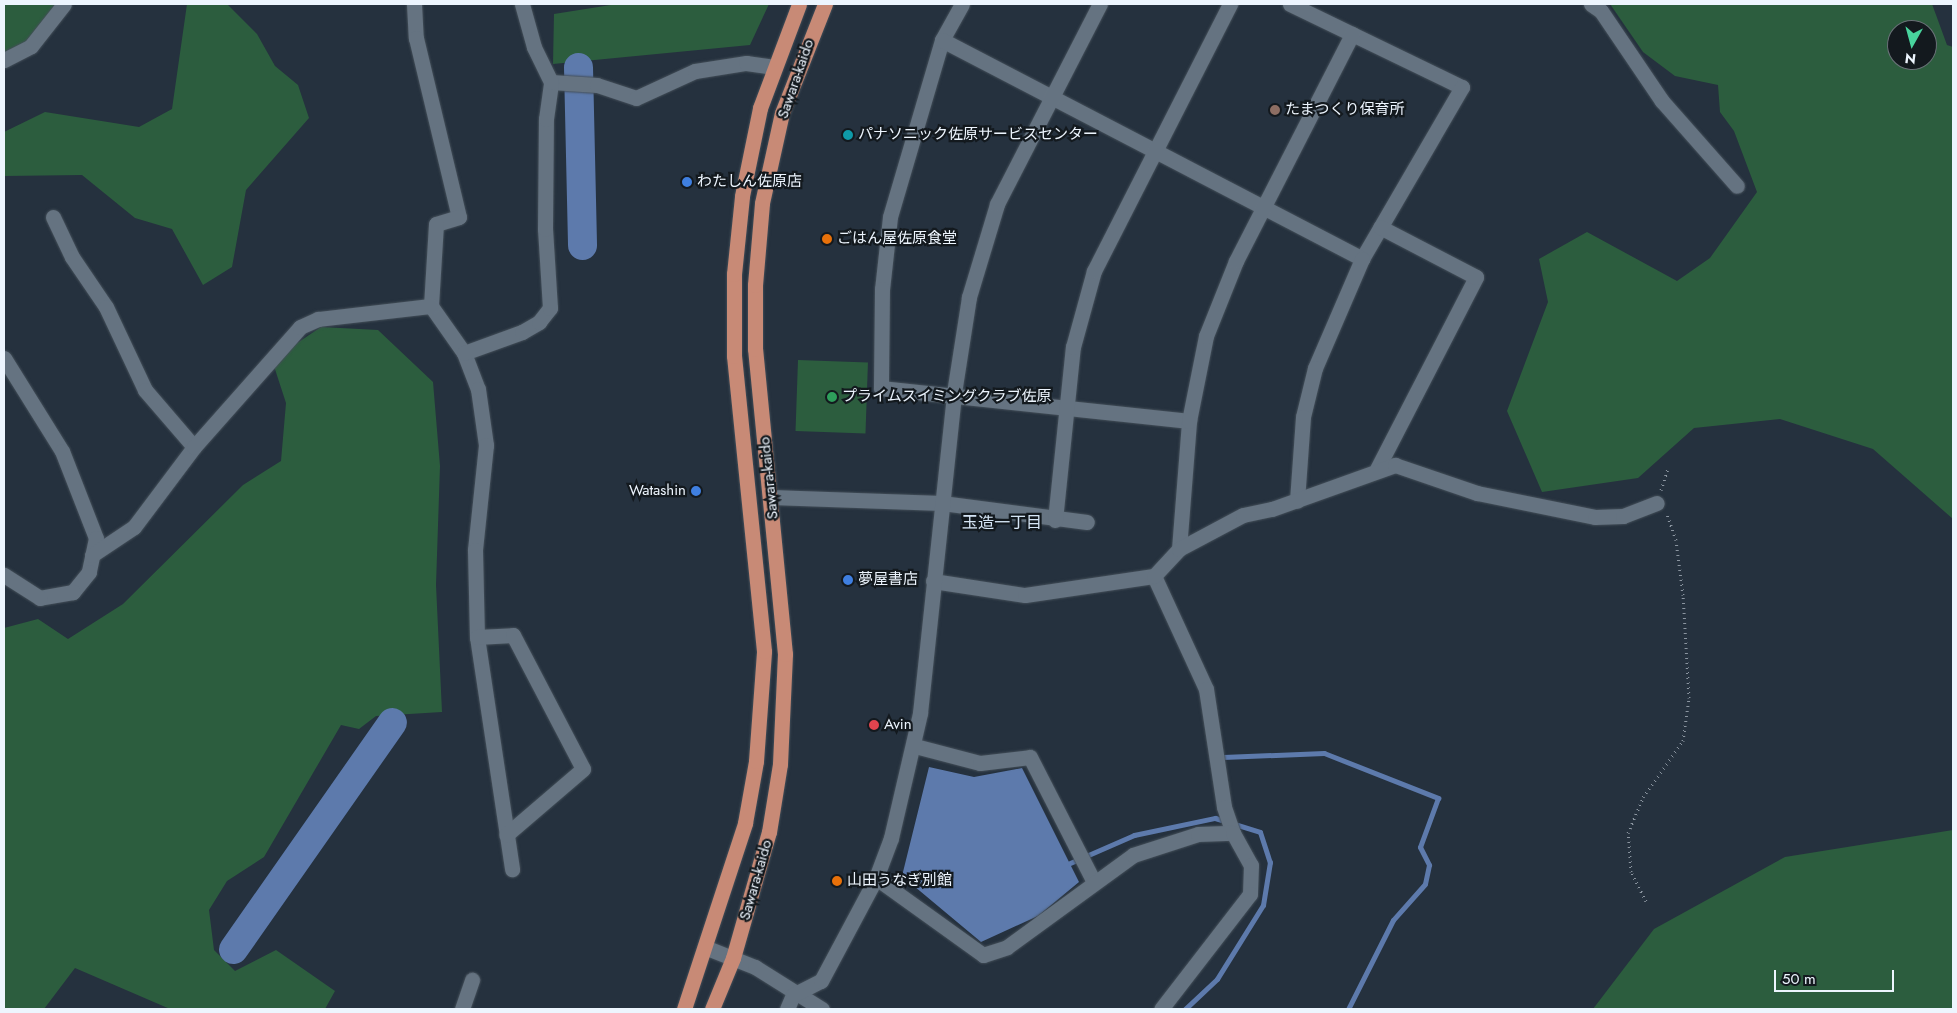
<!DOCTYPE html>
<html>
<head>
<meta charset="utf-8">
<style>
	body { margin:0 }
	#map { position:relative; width:1957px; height:1013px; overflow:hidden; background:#25313e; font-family:Jost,"Noto Sans JP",sans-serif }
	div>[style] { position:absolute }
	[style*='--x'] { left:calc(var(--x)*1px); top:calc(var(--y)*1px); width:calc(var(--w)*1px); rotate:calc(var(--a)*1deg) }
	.green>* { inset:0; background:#2c5d3e; transform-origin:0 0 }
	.water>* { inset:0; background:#5d7aac }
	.stream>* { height:5px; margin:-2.5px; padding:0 2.5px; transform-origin:2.5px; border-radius:2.5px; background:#5d7aac }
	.river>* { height:29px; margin:-14.5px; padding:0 14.5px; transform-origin:14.5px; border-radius:14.5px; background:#5d7aac }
	.path>* { height:3px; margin-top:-1.5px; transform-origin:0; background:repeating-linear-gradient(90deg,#8b95a0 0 1px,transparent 0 5px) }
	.roads { filter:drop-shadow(0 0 1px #434e58) drop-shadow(0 0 1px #434e58) }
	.minor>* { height:15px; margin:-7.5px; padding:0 7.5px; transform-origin:7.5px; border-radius:7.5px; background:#657381 }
	.tertiary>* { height:15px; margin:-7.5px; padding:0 7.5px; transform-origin:7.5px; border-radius:7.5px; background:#657381 }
	.trunk>* { height:15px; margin:-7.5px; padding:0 7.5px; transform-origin:7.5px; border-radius:7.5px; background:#c88a76 }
	.dots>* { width:14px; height:14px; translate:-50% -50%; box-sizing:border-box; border:2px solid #13191e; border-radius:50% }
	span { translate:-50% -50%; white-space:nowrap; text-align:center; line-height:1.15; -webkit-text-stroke:4.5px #13191e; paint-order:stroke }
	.street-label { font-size:15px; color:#edf5fe }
	.poi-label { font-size:15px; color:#edf5fe }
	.left { translate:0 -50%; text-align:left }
	.right { translate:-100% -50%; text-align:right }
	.neighbourhood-label { font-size:16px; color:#d5e5f5 }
	.frame { position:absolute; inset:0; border:5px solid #edf5fe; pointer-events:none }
	.north { position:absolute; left:1887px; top:20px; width:50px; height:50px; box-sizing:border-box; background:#13191e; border:1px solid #6a7178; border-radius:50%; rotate:187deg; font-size:14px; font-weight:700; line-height:20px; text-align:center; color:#edf5fe }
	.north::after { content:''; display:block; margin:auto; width:18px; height:22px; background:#48d49d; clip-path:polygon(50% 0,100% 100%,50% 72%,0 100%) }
	.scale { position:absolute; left:1774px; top:970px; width:120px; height:22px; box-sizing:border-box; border:2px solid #edf5fe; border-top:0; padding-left:6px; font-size:15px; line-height:18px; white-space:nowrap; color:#edf5fe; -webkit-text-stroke:4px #13191e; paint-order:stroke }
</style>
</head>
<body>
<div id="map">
	<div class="green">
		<i style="clip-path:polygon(4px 4px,58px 4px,28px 41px,4px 52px)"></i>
		<i style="clip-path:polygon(187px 4px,227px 4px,257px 34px,275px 66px,298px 85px,309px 118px,246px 190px,232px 267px,203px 285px,172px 229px,135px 218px,82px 175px,4px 176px,4px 132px,45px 112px,139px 127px,172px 109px)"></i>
		<i style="clip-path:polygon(617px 4px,769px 4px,750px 45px,553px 64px,554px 14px)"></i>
		<i style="clip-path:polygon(evenodd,1610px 4px,1932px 4px,1947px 45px,1953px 47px,1953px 519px,1873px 449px,1780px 419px,1694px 428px,1638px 478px,1542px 492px,1507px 411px,1548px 302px,1539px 259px,1587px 232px,1677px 281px,1710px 258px,1757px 192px,1734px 131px,1720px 112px,1718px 85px,1675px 76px,1643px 52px,1610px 4px,1897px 30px,1927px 30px,1927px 60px,1897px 60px,1897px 30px)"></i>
		<i style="clip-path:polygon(321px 327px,378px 330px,433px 382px,440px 466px,436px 585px,442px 712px,376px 716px,359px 729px,341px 725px,264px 857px,227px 881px,209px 910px,214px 950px,235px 971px,276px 950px,335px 991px,325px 1009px,170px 1009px,75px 968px,44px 1009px,4px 1009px,4px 628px,38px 619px,68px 639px,123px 604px,243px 485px,281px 461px,286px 403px,272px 360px)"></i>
		<i style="left:798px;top:360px;width:70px;height:71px;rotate:2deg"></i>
		<i style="clip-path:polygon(1953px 830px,1953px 1009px,1593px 1009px,1654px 929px,1785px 857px)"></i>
	</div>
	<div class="water">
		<i style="clip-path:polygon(929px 767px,974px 777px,1022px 768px,1079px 882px,1038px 916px,981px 942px,902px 876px)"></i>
	</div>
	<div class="stream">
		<i style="--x:1223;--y:757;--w:101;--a:-2.3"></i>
		<i style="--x:1324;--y:753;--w:123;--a:21.5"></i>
		<i style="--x:1438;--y:798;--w:52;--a:110.2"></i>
		<i style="--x:1420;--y:847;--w:20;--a:63"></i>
		<i style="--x:1429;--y:865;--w:19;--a:102"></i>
		<i style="--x:1425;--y:884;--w:48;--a:131.6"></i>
		<i style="--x:1393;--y:920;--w:100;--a:116.8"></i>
		<i style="--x:1070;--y:863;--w:70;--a:-23.6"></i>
		<i style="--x:1134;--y:835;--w:83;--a:-11.9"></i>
		<i style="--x:1215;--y:818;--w:47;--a:17.3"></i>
		<i style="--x:1260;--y:832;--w:32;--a:72"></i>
		<i style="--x:1270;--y:862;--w:44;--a:99.2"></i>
		<i style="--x:1263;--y:905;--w:87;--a:121.9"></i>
		<i style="--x:1217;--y:979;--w:44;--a:136.8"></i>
	</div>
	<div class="river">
		<i style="--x:578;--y:67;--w:178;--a:88.7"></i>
		<i style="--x:233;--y:949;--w:277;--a:-55"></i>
	</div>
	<div class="path">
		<i style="--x:1661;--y:490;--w:22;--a:-72"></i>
		<i style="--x:1646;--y:901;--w:33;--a:-117"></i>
		<i style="--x:1631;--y:872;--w:39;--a:-94"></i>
		<i style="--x:1628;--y:833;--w:39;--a:-67"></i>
		<i style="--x:1643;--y:797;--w:69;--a:-54.5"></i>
		<i style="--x:1683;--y:741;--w:43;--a:-82.1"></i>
		<i style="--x:1689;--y:698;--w:103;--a:-93.3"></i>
		<i style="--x:1683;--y:595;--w:55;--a:-97.3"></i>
		<i style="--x:1676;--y:540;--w:28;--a:-109"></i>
		<i style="--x:99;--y:1009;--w:35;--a:0"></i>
	</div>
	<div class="roads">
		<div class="minor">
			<i style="--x:414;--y:4;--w:34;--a:87"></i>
			<i style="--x:416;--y:38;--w:184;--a:76.5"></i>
			<i style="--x:459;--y:217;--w:24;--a:163"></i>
			<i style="--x:436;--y:224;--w:82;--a:93.5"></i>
			<i style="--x:431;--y:306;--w:57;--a:54.9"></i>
			<i style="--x:464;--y:353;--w:39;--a:69"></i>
			<i style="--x:478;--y:389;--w:57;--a:81.9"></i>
			<i style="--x:486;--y:445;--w:106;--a:96"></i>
			<i style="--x:475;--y:550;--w:87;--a:88.7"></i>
			<i style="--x:477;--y:637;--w:235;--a:81.4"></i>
			<i style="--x:962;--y:4;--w:41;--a:119.1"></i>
			<i style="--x:942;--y:40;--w:184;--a:106.4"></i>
			<i style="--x:890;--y:217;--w:72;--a:96.3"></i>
			<i style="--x:882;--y:289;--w:99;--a:90.6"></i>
			<i style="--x:881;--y:388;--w:310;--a:6.1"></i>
			<i style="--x:1290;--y:4;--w:191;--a:25.8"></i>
			<i style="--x:1462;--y:87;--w:199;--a:120.2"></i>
			<i style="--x:1591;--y:4;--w:12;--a:35"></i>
			<i style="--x:1601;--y:11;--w:109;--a:55.9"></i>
			<i style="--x:1662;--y:101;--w:113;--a:48.6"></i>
			<i style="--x:942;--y:40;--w:474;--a:27.5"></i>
			<i style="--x:1362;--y:259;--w:119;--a:113.3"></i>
			<i style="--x:1315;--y:368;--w:50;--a:103.8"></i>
			<i style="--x:1303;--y:417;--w:84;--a:94.1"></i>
			<i style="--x:4;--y:60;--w:30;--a:-27"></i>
			<i style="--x:31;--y:46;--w:53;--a:-51.8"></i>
			<i style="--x:551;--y:82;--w:46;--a:3.7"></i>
			<i style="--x:597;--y:85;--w:41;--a:18.4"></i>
			<i style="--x:636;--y:98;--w:65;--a:-24.6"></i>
			<i style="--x:695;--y:71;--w:52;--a:-8.9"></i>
			<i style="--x:746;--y:63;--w:27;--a:8"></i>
			<i style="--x:53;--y:217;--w:44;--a:64.6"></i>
			<i style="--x:72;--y:257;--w:60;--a:55.8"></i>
			<i style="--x:106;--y:307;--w:92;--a:64.8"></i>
			<i style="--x:145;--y:390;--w:75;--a:49.3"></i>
			<i style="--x:464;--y:353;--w:62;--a:-19.9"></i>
			<i style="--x:522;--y:332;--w:20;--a:-30"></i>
			<i style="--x:539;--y:322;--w:18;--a:-52"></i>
			<i style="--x:550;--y:308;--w:79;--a:-93.6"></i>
			<i style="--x:545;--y:229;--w:110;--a:-89.5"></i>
			<i style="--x:546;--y:119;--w:37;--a:-82"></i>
			<i style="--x:551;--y:82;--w:39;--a:-116"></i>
			<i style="--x:534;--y:47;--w:45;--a:-105.6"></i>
			<i style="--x:4;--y:358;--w:110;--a:58.1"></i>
			<i style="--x:62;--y:451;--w:93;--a:68.7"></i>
			<i style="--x:96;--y:538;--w:35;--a:102"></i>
			<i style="--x:89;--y:572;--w:26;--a:129"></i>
			<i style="--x:73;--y:592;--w:34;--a:170"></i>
			<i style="--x:40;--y:598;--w:43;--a:-147.4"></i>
			<i style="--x:1377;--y:469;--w:216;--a:-62.7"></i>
			<i style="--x:1476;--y:277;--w:108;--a:-152.5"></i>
			<i style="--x:771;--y:497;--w:171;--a:2"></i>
			<i style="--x:942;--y:503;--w:146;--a:7.5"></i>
			<i style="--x:1055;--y:520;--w:174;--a:-84.1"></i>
			<i style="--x:1073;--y:347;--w:79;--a:-74.6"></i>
			<i style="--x:1094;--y:271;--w:300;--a:-63"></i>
			<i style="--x:1179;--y:549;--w:128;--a:-85.5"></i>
			<i style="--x:1189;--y:421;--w:87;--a:-78.7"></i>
			<i style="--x:1206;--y:336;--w:81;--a:-68.2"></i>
			<i style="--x:1236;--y:261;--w:255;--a:-62.9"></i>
			<i style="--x:92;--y:555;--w:50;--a:-33.7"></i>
			<i style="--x:134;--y:527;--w:100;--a:-53.1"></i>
			<i style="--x:194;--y:447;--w:160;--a:-48.5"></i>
			<i style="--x:300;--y:327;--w:20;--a:-24"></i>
			<i style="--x:318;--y:319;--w:114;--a:-6.6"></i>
			<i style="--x:1154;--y:576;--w:124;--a:65.3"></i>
			<i style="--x:1206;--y:689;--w:119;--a:81.3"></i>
			<i style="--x:1224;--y:807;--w:28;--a:71"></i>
			<i style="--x:933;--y:581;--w:93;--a:8.7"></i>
			<i style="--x:1025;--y:595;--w:130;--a:-8.4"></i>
			<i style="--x:1154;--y:576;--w:37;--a:-47"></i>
			<i style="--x:1179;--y:549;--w:72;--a:-28"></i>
			<i style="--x:1243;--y:515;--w:30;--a:-12"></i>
			<i style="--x:1272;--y:509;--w:131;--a:-19.7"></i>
			<i style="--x:1395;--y:465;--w:87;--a:18.9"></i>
			<i style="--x:1477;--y:493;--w:120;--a:11.5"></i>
			<i style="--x:1595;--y:517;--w:28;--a:-2"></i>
			<i style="--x:1623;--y:516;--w:36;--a:-21"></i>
			<i style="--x:477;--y:637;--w:36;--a:-3"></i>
			<i style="--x:513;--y:635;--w:151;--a:62.4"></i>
			<i style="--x:583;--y:769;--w:101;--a:139.4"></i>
			<i style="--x:915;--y:746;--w:67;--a:14.7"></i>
			<i style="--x:980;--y:763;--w:50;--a:-6.8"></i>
			<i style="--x:1030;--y:757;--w:140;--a:62.9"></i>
			<i style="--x:876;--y:878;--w:132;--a:35.7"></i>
			<i style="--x:983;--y:955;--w:25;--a:-18"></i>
			<i style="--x:1007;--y:947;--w:156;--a:-36.1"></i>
			<i style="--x:1133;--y:855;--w:68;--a:-17.9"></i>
			<i style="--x:1198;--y:834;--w:35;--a:-2"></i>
			<i style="--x:1233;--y:833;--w:37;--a:61"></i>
			<i style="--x:1251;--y:865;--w:29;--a:92"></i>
			<i style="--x:1250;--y:894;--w:145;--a:127.7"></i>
			<i style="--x:707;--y:948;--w:52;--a:21.6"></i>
			<i style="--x:755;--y:967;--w:79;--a:32.1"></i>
			<i style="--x:462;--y:1009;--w:31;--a:-71"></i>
		</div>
		<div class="tertiary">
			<i style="--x:787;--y:1009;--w:15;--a:-67"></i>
			<i style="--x:793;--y:995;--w:31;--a:-27"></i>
			<i style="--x:821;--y:981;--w:117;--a:-61.9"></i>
			<i style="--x:876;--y:878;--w:43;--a:-69.4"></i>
			<i style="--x:891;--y:838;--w:128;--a:-76.9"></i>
			<i style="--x:920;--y:713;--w:322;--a:-83.9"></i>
			<i style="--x:954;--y:393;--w:97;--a:-81.1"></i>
			<i style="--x:969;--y:297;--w:97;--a:-73.2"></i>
			<i style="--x:997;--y:204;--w:225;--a:-62.8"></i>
		</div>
		<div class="trunk">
			<i style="--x:684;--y:1009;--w:196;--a:-71.8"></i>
			<i style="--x:745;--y:823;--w:63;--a:-79.9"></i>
			<i style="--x:756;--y:761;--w:110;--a:-85.8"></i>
			<i style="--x:764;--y:651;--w:297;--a:-95.8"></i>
			<i style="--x:734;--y:356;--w:82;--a:-90"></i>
			<i style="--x:734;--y:274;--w:78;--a:-84.1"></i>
			<i style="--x:742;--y:196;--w:90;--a:-78.4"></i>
			<i style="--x:760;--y:108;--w:111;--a:-69.4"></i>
			<i style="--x:712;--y:1009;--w:55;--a:-67.6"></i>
			<i style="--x:733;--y:958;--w:131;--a:-74.1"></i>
			<i style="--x:769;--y:832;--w:69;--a:-80.8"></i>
			<i style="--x:780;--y:764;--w:110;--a:-87.4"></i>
			<i style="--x:785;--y:654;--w:306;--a:-95.6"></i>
			<i style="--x:755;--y:349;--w:64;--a:-90"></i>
			<i style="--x:755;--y:285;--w:82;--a:-85.1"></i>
			<i style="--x:762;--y:203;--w:92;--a:-77.5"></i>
			<i style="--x:782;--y:113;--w:117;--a:-68.5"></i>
		</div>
	</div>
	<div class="dots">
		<i style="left:1275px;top:110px;background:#8d6e63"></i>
		<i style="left:848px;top:135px;background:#0f9aa8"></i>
		<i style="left:687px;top:182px;background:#3f7fe0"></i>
		<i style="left:827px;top:239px;background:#e8710a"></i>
		<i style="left:832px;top:397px;background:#2e9e5b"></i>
		<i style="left:696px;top:491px;background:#3f7fe0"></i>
		<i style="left:848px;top:580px;background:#3f7fe0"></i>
		<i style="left:874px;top:725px;background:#e0444e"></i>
		<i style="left:837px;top:881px;background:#e8710a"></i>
	</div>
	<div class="street-label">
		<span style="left:796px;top:79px;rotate:-71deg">Sawara-kaido</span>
		<span style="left:769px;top:478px;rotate:-96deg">Sawara-kaido</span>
		<span style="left:756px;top:880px;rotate:-74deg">Sawara-kaido</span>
	</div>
	<div class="poi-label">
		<span class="left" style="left:1285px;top:110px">たまつくり保育所</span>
		<span class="left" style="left:858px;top:135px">パナソニック佐原サービスセンター</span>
		<span class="left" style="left:697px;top:182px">わたしん佐原店</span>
		<span class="left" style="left:837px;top:239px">ごはん屋佐原食堂</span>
		<span class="left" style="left:842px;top:397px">プライムスイミングクラブ佐原</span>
		<span class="right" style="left:686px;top:491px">Watashin</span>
		<span class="left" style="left:858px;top:580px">夢屋書店</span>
		<span class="left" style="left:884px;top:725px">Avin</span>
		<span class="left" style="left:847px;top:881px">山田うなぎ別館</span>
	</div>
	<div class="neighbourhood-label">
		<span style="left:1002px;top:523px">玉造一丁目</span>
	</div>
	<div class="frame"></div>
	<div class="north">N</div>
	<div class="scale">50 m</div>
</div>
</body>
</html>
